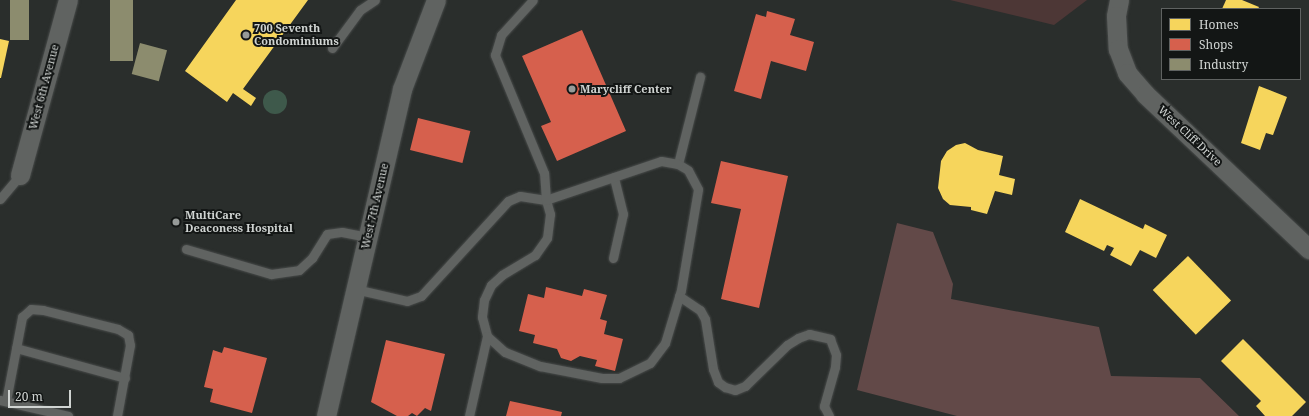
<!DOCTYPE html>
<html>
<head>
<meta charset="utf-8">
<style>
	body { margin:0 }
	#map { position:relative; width:1309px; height:416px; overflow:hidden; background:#2a2e2c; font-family:"Noto Serif",serif }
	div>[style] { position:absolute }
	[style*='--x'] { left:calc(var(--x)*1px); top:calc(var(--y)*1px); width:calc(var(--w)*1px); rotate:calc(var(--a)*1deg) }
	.green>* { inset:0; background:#4d3736 }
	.forest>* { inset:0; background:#624948 }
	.water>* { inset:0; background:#3e594b }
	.round { border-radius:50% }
	.homes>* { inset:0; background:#f6d55c; transform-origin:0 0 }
	.shops>* { inset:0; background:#d6604d; transform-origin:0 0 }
	.industry>* { inset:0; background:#8c8c6e; transform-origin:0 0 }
	.roads { filter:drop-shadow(0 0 1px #484b4a) drop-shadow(0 0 1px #484b4a) }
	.lane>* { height:9px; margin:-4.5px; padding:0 4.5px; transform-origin:4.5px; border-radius:4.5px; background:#606361 }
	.street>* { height:19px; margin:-9.5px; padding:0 9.5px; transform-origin:9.5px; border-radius:9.5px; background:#606361 }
	.dots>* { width:11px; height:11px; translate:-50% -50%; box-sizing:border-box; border:2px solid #131615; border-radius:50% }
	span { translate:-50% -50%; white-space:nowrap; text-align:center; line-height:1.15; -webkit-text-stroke:4px #131615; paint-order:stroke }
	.poi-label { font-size:11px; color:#d0d4d2; font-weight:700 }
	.left { translate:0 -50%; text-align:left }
	.street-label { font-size:11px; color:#d0d4d2 }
	.legend { position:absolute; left:1161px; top:8px; width:140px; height:72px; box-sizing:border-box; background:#131615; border:1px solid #5f6261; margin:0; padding:5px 7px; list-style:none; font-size:12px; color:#d0d4d2 }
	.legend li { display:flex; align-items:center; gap:8px; height:20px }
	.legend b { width:20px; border:1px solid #5f6261 }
	.scale { position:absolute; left:8px; top:390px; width:63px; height:18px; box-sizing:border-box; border:2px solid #d0d4d2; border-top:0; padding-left:5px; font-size:12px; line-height:14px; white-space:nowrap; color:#d0d4d2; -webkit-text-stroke:3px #131615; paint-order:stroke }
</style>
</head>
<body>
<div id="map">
	<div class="green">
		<i style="clip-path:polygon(950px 0,1087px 0,1054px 25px)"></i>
	</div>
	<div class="forest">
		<i style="clip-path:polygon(897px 223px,933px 232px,953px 284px,951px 299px,1099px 327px,1111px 376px,1200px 378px,1239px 416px,957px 416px,857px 390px)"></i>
	</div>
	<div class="water">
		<i class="round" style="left:263px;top:90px;width:24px;height:24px"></i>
	</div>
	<div class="homes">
		<i style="clip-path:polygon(236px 0,308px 0,243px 89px,256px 98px,251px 106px,233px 93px,227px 102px,185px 71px)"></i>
		<i style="clip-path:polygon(1226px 0,1242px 0,1259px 7px,1258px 9px,1222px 9px)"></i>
		<i style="clip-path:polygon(0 39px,9px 41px,1px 78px,0 78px)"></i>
		<i style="clip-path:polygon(1259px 86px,1287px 97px,1273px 135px,1266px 133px,1260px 150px,1241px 143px)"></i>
		<i style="clip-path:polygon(965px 143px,978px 150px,1003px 156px,999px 175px,1015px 179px,1012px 195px,995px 191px,987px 214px,971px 210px,971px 207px,950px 205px,943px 199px,938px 188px,941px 161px,947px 151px,956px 145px)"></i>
		<i style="clip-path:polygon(1080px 199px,1143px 229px,1145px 224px,1167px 235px,1156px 258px,1140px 250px,1131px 266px,1110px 255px,1114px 248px,1107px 245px,1104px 251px,1065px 232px)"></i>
		<i style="left:1188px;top:256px;width:62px;height:49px;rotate:46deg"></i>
		<i style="clip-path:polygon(1243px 339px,1306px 402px,1292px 416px,1265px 416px,1256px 406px,1261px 401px,1221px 361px)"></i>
	</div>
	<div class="shops">
		<i style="clip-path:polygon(767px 11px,795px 19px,790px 35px,814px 42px,806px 71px,771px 61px,761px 99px,734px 91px,756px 14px,766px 17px)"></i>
		<i style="clip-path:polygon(582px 30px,626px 131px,557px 161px,541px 126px,551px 122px,522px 56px)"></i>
		<i style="left:418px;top:118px;width:54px;height:33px;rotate:14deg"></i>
		<i style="clip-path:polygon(721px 161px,788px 176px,759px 308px,721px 299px,741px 209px,711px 203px)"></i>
		<i style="clip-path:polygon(546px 287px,582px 296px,584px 289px,607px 295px,600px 319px,607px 321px,604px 334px,623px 339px,615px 371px,595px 366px,597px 360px,580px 356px,571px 361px,561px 358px,557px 349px,533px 343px,535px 335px,519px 331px,528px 294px,544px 298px)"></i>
		<i style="clip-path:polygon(386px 340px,445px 354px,431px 411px,425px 408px,417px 416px,412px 413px,408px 416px,397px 416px,371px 402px)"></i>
		<i style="clip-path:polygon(224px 347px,267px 358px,252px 413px,210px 402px,213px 389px,204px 387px,213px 350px,222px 353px)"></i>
		<i style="clip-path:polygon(510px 401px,562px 412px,561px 416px,506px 416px)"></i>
	</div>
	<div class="industry">
		<i style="left:10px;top:0;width:19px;height:40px"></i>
		<i style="left:110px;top:0;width:23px;height:61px"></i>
		<i style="left:140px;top:43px;width:28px;height:32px;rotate:15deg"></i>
	</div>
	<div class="roads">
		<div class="lane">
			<i style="--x:332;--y:48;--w:47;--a:-53.6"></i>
			<i style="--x:360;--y:10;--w:18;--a:-34"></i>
			<i style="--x:678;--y:164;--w:90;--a:-75.8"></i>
			<i style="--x:0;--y:199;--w:31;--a:-50"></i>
			<i style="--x:186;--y:249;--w:89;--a:16.4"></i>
			<i style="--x:271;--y:274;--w:28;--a:-8"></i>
			<i style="--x:299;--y:270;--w:18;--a:-43"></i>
			<i style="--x:312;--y:258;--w:28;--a:-58"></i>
			<i style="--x:327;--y:234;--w:15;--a:-8"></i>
			<i style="--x:342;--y:232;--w:26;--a:11"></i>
			<i style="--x:613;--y:258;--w:45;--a:-77.2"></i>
			<i style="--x:623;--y:214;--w:38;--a:-104"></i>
			<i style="--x:355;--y:289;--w:53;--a:13"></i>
			<i style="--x:407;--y:301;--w:15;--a:-20"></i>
			<i style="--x:421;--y:296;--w:129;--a:-47.5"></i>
			<i style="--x:508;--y:201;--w:13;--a:-23"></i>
			<i style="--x:520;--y:196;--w:26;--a:9"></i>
			<i style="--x:546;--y:200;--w:15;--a:74"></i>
			<i style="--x:550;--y:214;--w:24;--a:97"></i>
			<i style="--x:547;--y:238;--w:21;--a:125"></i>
			<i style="--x:535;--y:255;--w:39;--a:149"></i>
			<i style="--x:502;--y:275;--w:15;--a:138"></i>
			<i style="--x:491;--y:285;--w:17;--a:115"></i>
			<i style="--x:484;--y:300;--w:17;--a:97"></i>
			<i style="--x:482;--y:317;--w:20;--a:75"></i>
			<i style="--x:487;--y:336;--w:24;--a:42"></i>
			<i style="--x:505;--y:352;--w:38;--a:22"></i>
			<i style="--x:540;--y:366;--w:63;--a:11"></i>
			<i style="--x:602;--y:378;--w:17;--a:0"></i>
			<i style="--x:619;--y:378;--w:34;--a:-26"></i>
			<i style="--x:650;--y:363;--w:25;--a:-53"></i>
			<i style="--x:665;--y:343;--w:55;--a:-73.2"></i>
			<i style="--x:681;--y:290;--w:102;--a:-80.4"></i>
			<i style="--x:698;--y:189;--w:21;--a:-118"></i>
			<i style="--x:688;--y:170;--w:12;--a:-149"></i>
			<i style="--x:678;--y:164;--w:17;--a:-170"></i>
			<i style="--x:661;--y:161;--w:121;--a:161.3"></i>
			<i style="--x:546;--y:200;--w:27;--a:-94"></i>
			<i style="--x:544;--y:173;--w:128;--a:-112.6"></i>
			<i style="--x:495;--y:55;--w:21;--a:-73"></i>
			<i style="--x:501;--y:35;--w:47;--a:-47.6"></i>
			<i style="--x:679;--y:296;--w:25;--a:34"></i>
			<i style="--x:700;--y:310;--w:10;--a:61"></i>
			<i style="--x:705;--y:319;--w:51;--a:80.9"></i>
			<i style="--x:713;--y:369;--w:14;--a:69"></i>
			<i style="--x:718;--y:382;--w:9;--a:36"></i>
			<i style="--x:725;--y:387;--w:10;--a:17"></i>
			<i style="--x:735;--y:390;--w:11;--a:-22"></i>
			<i style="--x:745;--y:386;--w:59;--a:-44.3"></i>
			<i style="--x:787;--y:345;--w:13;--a:-32"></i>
			<i style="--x:798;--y:338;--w:12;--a:-20"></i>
			<i style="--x:809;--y:334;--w:22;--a:13"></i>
			<i style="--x:830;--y:339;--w:17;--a:69"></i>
			<i style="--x:836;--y:355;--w:12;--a:95"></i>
			<i style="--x:835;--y:367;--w:41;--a:105.8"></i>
			<i style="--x:824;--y:406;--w:11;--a:63"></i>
			<i style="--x:16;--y:348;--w:113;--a:15.4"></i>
			<i style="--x:0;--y:400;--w:70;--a:13.2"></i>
			<i style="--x:6;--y:401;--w:86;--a:-79.2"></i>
			<i style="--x:22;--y:317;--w:12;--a:-42"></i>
			<i style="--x:31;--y:309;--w:12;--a:5"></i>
			<i style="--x:43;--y:310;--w:77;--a:14.2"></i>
			<i style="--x:118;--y:329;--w:12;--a:31"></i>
			<i style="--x:128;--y:335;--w:10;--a:79"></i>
			<i style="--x:130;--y:345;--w:72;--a:100.4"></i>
			<i style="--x:469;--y:416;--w:82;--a:-77.3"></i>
		</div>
		<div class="street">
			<i style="--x:1119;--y:0;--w:16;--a:101"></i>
			<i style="--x:1116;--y:16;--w:33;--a:87"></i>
			<i style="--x:1118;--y:49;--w:26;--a:69"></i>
			<i style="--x:1127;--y:73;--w:28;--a:49"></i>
			<i style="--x:1145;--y:94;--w:226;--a:43.4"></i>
			<i style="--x:20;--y:175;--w:181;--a:-74.7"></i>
			<i style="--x:326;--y:416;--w:336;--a:-76.9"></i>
			<i style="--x:402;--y:89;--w:95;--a:-69.1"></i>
		</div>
	</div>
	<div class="dots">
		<i style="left:246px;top:35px;background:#969a98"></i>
		<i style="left:572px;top:89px;background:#969a98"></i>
		<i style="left:176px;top:222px;background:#969a98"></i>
	</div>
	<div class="poi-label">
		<span class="left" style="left:254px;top:35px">700 Seventh<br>Condominiums</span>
		<span class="left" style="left:580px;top:89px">Marycliff Center</span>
		<span class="left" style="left:185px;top:222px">MultiCare<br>Deaconess Hospital</span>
	</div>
	<div class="street-label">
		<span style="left:44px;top:87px;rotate:-75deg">West 6th Avenue</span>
		<span style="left:1190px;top:136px;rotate:43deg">West Cliff Drive</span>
		<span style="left:375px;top:206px;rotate:-77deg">West 7th Avenue</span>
	</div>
	<ul class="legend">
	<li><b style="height:11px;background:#f6d55c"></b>Homes</li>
	<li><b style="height:11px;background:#d6604d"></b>Shops</li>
	<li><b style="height:11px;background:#8c8c6e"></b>Industry</li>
	</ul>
	<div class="scale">20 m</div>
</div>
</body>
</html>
